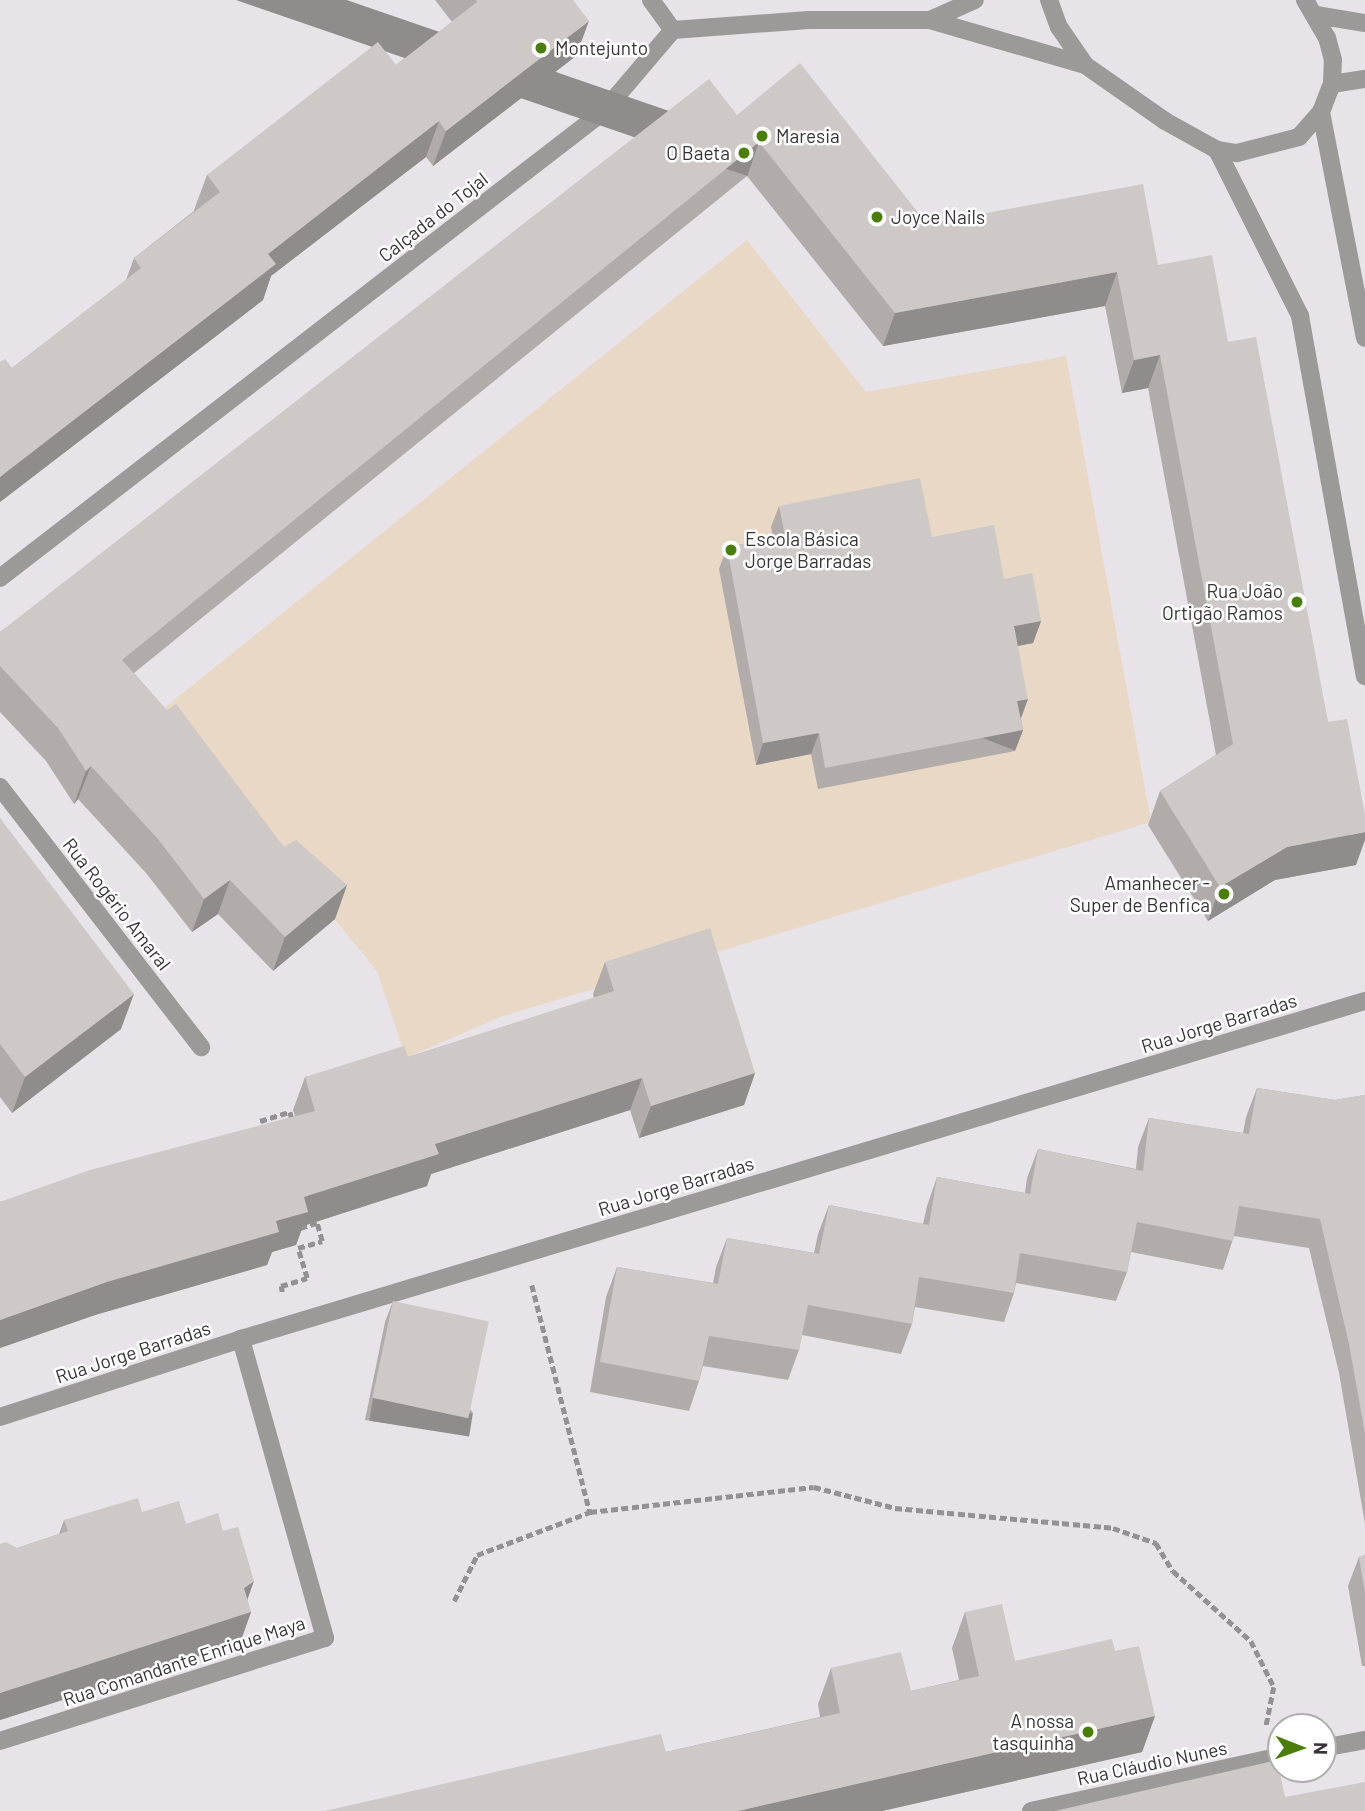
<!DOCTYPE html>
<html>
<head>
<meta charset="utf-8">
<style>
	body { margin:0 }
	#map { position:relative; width:1365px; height:1811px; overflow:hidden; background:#e7e3e8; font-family:Barlow,sans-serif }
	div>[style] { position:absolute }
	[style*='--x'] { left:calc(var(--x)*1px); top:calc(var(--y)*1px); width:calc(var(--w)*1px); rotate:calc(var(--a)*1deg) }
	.education>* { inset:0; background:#e9d8c6 }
	.path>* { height:4.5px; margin-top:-2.25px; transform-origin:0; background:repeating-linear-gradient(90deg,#949195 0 7px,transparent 0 10.5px) }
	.minor>* { height:18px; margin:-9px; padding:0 9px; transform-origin:9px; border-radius:9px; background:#9c9999 }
	.tertiary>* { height:18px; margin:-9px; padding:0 9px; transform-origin:9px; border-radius:9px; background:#9c9999 }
	.wall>* { inset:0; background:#b1acaa }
	.shaded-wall>* { inset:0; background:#908c8b; transform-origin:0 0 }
	.building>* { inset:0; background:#cec8c6; transform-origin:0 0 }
	.dots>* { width:19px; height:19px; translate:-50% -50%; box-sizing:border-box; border:4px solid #fff; border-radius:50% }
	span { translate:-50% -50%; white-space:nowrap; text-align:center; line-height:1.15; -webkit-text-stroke:5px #fff; paint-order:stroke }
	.poi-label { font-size:19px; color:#363436 }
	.left { translate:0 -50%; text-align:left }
	.right { translate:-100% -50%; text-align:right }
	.street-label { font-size:19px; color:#363436 }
	.north { position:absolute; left:1267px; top:1713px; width:70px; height:70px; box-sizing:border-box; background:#fff; border:2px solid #afaeaf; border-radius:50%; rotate:91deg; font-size:19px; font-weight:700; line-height:28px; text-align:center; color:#363436 }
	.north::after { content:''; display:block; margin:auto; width:24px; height:32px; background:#4b7d0b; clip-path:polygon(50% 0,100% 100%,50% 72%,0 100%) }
</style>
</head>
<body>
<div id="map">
	<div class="education">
		<i style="clip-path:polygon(747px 240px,866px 392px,1066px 356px,1151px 822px,500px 1017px,406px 1058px,377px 971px,163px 709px)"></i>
	</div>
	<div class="path">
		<i style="--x:260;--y:1121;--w:31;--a:-17"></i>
		<i style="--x:290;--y:1112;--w:10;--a:73"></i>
		<i style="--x:532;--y:1285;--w:234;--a:75.7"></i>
		<i style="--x:282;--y:1292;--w:6;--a:-99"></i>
		<i style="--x:281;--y:1286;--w:27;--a:-17"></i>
		<i style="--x:307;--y:1278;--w:31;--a:-107"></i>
		<i style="--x:298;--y:1248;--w:25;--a:-16"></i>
		<i style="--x:322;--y:1241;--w:19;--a:-106"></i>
		<i style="--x:317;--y:1223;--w:19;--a:162"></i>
		<i style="--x:454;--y:1601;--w:51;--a:-63.4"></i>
		<i style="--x:477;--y:1555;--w:121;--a:-20.8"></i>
		<i style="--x:590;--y:1512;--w:225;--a:-6.4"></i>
		<i style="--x:814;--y:1487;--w:84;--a:14.5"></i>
		<i style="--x:895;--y:1508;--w:219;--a:5.2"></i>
		<i style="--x:1113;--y:1528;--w:46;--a:19.2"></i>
		<i style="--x:1156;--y:1543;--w:33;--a:59"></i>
		<i style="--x:1173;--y:1571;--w:105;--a:41.9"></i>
		<i style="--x:1251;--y:1641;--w:51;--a:63.4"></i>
		<i style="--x:1274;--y:1687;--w:41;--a:101.3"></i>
	</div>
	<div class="minor">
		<i style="--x:651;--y:0;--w:37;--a:54"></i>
		<i style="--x:930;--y:20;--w:49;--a:-24"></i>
		<i style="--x:0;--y:578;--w:763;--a:-37.71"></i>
		<i style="--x:604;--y:111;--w:106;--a:-49.6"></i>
		<i style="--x:673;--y:30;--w:136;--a:-4.2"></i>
		<i style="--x:809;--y:20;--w:121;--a:0"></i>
		<i style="--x:930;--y:20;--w:161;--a:16.2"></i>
		<i style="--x:0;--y:787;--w:329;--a:52.3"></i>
		<i style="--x:0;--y:1417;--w:253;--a:-17.9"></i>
		<i style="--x:241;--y:1339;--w:1174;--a:-16.74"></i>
		<i style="--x:0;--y:1741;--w:341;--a:-17.6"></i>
		<i style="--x:325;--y:1638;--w:311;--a:-105.7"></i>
		<i style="--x:1323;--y:1748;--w:43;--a:-10.8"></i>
		<i style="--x:1031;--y:1811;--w:256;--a:-12.4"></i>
	</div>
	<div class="tertiary">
		<i style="--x:1049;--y:0;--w:29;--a:70"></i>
		<i style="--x:1059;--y:27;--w:46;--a:55.6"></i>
		<i style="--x:1085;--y:65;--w:98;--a:35"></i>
		<i style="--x:1165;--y:121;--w:60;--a:29.1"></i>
		<i style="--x:1217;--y:150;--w:20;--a:9"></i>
		<i style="--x:1237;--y:153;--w:64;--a:-14.5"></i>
		<i style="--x:1299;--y:137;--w:33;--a:-49"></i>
		<i style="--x:1321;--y:112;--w:30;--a:-69"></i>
		<i style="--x:1332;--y:84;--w:24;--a:-88"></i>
		<i style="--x:1333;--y:60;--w:23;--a:-105"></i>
		<i style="--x:1327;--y:38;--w:44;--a:-120.1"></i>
		<i style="--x:1316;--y:15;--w:50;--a:9.3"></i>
		<i style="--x:1332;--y:84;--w:33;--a:-9"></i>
		<i style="--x:1321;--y:112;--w:230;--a:79"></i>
		<i style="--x:1217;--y:150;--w:186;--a:63.4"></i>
		<i style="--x:1300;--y:316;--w:366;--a:79.8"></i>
	</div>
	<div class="wall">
		<i style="clip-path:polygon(435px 0,573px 0,576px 56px,433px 166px,426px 157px,382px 190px,271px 276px,263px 300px,0 502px,0 362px,12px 368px,126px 280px,134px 258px,194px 211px,194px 210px,207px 175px,396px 65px,452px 22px)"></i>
		<i style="clip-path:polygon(737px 115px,927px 224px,1158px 265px,1228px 342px,1328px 722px,1356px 865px,1275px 880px,1208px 921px,1148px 825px,1160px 791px,1216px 755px,1148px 388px,1122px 393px,1105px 306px,883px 346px,747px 176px,134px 673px,284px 847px,347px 885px,335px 919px,273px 971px,218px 914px,192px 932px,146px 873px,78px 799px,74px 804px,46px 761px,0 712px,0 632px)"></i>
		<i style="clip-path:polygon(779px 506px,932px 537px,1004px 579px,1041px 621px,1033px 643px,1018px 646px,1021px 719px,1023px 730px,1015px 751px,818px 789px,811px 754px,756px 765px,719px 569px,727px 547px,773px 538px,771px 527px)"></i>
		<i style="clip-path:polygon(0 818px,121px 1029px,12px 1113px,0 1097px)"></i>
		<i style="clip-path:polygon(605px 962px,755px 1073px,744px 1105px,639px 1138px,630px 1110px,431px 1174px,427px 1186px,303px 1226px,296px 1245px,272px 1252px,267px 1265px,95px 1315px,0 1348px,0 1202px,295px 1116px,293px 1110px,305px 1077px,408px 1057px,594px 998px,593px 994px)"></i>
		<i style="clip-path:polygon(1257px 1088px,1335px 1100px,1365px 1095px,1365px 1524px,1339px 1373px,1309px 1248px,1234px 1236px,1223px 1270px,1131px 1252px,1127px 1272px,1116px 1301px,1016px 1283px,1014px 1293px,1004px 1322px,915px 1307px,912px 1324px,901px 1354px,802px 1335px,799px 1350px,788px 1380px,703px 1366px,699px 1381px,689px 1411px,590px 1392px,606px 1297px,617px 1267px,713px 1283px,716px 1267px,727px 1238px,814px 1253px,818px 1234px,829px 1205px,923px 1224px,927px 1206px,937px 1177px,1025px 1193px,1027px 1178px,1038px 1149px,1136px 1169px,1138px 1147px,1149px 1118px,1243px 1133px,1246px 1117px)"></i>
		<i style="clip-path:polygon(393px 1301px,473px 1413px,465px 1435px,365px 1420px,385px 1322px)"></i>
		<i style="clip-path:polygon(142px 1512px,186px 1524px,223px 1531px,251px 1612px,240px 1643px,0 1720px,0 1544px,17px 1548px,59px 1534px,64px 1520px)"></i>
		<i style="clip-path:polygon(1365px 1555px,1365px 1666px,1362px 1666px,1348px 1586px,1359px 1557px)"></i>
		<i style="clip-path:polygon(965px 1612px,1015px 1661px,1115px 1651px,1155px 1716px,1142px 1752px,882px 1811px,325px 1811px,666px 1752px,820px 1717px,818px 1704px,831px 1668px,911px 1691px,959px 1680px,952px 1648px)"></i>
	</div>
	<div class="shaded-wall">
		<i style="clip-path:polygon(589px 21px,576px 56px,433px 166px,446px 131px)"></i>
		<i style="clip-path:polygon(439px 121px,426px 157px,271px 276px,263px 300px,0 502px,0 477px,268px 254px)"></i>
		<i style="left:759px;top:142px;width:36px;height:821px;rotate:109deg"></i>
		<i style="clip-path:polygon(1117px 272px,1105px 306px,883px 346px,895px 313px)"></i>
		<i style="clip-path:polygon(1160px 355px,1148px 388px,1122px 393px,1134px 360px)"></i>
		<i style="clip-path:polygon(1041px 621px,1033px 643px,1006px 648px,1014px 626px)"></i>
		<i style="clip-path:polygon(1028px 699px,1020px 721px,1017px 701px)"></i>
		<i style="left:1023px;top:730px;width:22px;height:202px;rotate:111deg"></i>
		<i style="clip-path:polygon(819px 733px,811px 754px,756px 765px,763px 743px)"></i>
		<i style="clip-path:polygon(91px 766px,78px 799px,74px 804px,86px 771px)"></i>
		<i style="clip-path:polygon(1365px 832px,1365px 840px,1356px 865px,1275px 880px,1208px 921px,1220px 887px,1287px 847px)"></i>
		<i style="clip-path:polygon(230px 880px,218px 914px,192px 932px,204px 899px)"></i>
		<i style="clip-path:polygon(347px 885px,335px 919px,273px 971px,285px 937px)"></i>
		<i style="clip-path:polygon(134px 994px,121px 1029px,12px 1113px,25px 1077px)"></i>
		<i style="clip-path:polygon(755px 1073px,744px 1105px,639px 1138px,651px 1106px)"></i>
		<i style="clip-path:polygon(642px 1078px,630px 1110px,431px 1174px,427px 1186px,303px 1226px,296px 1245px,272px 1252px,267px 1265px,95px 1315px,0 1348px,0 1320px,276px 1221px,304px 1197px,435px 1144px)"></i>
		<i style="left:373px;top:1398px;width:101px;height:23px;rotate:9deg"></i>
		<i style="clip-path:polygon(254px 1581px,243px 1612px,251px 1612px,240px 1643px,0 1720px,0 1693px,244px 1588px)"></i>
		<i style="clip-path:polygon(1155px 1716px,1142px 1752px,882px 1811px,738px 1811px)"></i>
	</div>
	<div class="building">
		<i style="clip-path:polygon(476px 0,573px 0,589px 21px,446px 131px,439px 121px,395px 155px,268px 254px,276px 264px,0 477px,0 362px,5px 359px,12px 368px,141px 268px,134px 258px,220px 192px,207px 175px,378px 42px,396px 65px,477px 2px)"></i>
		<i style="clip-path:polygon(800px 63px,927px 224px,1143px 184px,1158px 265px,1212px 255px,1228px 342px,1256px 337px,1328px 722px,1347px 719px,1365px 815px,1365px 832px,1287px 847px,1220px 887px,1160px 791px,1233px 744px,1160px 355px,1134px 360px,1117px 272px,895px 313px,759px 142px,122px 660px,167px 710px,176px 704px,284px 847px,296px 840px,347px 885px,285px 937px,230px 880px,204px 899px,158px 839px,91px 766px,86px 771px,58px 728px,0 666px,0 632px,709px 79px,737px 115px)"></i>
		<i style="clip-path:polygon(920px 478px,932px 537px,994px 525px,1004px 579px,1032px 573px,1041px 621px,1014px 626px,1028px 699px,1017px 701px,1023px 730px,825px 768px,819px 733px,763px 743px,727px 547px,785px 536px,779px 506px)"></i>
		<i style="clip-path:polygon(0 818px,134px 994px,25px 1077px,0 1044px)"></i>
		<i style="clip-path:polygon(710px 928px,755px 1073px,651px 1106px,642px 1078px,435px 1144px,439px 1154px,304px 1197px,308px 1212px,276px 1221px,279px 1232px,107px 1282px,0 1320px,0 1202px,90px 1170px,315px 1111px,305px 1077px,404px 1046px,408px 1057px,614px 991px,605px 962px)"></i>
		<i style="clip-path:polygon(1257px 1088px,1335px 1100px,1365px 1095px,1365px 1434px,1349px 1344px,1320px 1219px,1239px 1206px,1233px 1241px,1137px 1222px,1127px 1272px,1020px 1253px,1014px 1293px,919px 1277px,912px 1324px,808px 1305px,799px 1350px,709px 1336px,699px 1381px,600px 1362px,617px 1267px,718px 1284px,727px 1238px,819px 1254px,829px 1205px,929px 1225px,937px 1177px,1030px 1194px,1038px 1149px,1143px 1171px,1149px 1118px,1249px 1134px)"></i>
		<i style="left:393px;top:1301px;width:98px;height:99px;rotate:12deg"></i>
		<i style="clip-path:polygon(138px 1498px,142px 1512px,179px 1501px,186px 1524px,218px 1513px,223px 1531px,238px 1527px,254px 1581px,244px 1588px,251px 1612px,0 1693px,0 1544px,6px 1542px,17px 1548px,68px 1531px,64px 1520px)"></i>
		<i style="clip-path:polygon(1365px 1555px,1365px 1593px,1359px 1557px)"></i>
		<i style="clip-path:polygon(1002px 1604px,1015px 1661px,1112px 1639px,1115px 1651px,1139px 1646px,1155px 1716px,738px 1811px,325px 1811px,661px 1734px,666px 1752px,840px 1713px,831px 1668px,901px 1652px,911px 1691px,979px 1676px,965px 1612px)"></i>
		<i style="clip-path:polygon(1277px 1760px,1285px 1797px,1365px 1782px,1365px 1811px,1055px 1811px)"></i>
	</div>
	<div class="dots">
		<i style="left:541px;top:48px;background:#4b7d0b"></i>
		<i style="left:762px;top:136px;background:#4b7d0b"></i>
		<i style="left:744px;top:153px;background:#4b7d0b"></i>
		<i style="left:877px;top:217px;background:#4b7d0b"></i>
		<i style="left:731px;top:550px;background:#4b7d0b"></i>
		<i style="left:1297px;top:602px;background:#4b7d0b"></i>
		<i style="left:1224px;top:894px;background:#4b7d0b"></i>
		<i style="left:1088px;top:1732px;background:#4b7d0b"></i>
	</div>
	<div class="poi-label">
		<span class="left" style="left:555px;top:48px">Montejunto</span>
		<span class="left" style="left:776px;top:136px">Maresia</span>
		<span class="right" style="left:730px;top:153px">O Baeta</span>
		<span class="left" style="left:891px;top:217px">Joyce Nails</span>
		<span class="left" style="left:745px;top:550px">Escola Básica<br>Jorge Barradas</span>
		<span class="right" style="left:1283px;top:602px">Rua João<br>Ortigão Ramos</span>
		<span class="right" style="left:1210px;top:894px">Amanhecer -<br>Super de Benfica</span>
		<span class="right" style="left:1074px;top:1732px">A nossa<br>tasquinha</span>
	</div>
	<div class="street-label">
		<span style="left:433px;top:217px;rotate:-38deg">Calçada do Tojal</span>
		<span style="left:117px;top:904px;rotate:52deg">Rua Rogério Amaral</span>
		<span style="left:1219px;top:1023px;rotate:-17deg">Rua Jorge Barradas</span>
		<span style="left:676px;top:1186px;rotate:-17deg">Rua Jorge Barradas</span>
		<span style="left:133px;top:1352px;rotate:-18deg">Rua Jorge Barradas</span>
		<span style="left:184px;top:1661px;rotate:-18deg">Rua Comandante Enrique Maya</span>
		<span style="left:1152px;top:1763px;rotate:-12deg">Rua Cláudio Nunes</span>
	</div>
	<div class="north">N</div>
</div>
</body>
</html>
